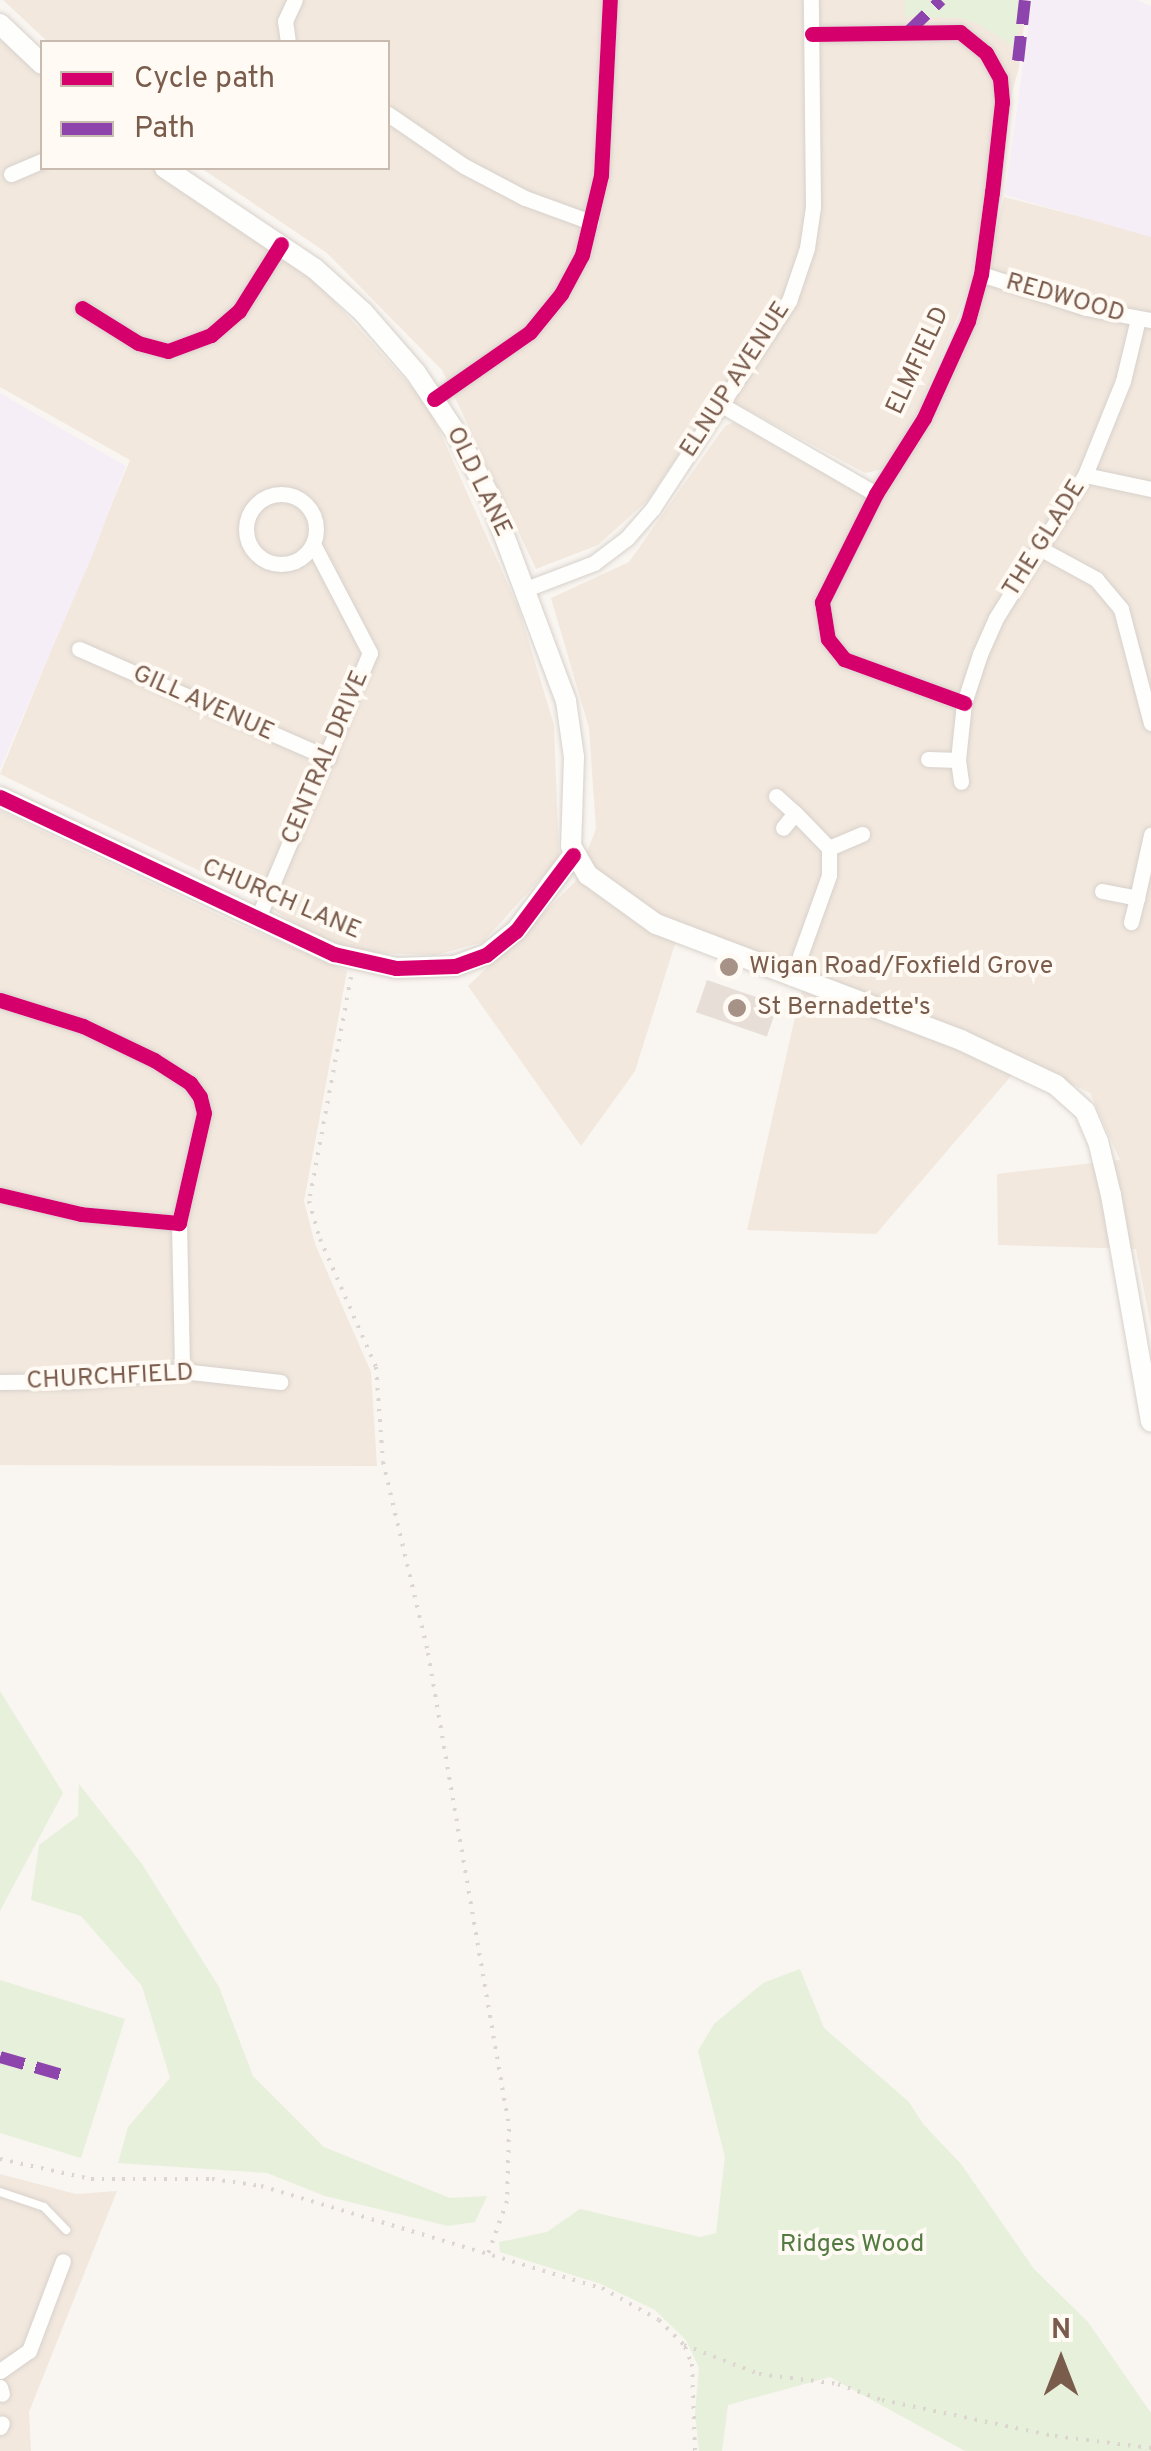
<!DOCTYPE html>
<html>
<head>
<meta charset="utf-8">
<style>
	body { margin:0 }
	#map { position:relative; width:1151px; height:2451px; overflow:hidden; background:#f9f5f0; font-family:Overpass,sans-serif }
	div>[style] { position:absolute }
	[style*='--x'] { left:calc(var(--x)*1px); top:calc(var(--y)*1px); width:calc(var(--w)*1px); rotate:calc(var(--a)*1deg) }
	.residential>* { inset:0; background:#f2e8de }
	.education>* { inset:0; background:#f6eef6 }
	.green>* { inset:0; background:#e7f0db }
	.building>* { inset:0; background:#e6ded7; transform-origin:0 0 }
	.path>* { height:4px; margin-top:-2px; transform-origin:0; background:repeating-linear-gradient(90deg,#dcd5d0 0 2.5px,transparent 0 10.5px) }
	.roads { filter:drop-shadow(0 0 2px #d7d1cb) drop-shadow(0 0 2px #d7d1cb) }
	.lane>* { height:8px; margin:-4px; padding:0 4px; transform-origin:4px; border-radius:4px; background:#fefefd }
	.street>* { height:15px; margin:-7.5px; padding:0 7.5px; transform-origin:7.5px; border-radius:7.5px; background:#fefefd }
	.street>.ring { margin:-7.5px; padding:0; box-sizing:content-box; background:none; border:15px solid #fefefd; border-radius:50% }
	.secondary>* { height:20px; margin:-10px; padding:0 10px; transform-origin:10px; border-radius:10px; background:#fefefd }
	.quiet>* { height:12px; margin-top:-6px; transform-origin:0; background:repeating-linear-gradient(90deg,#8e44ad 0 25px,transparent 0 37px) }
	.cycleway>* { height:15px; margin:-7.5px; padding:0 7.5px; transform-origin:7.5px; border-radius:7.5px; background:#d6006c }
	.dots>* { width:28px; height:28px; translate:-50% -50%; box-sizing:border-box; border:5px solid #fffaf3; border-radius:50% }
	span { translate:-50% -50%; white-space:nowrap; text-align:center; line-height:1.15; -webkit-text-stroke:8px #fffaf3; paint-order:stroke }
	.street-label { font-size:25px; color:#7a5c4d }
	.poi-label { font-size:25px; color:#7a5c4d }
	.left { translate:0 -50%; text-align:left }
	.park-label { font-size:25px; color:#537a41 }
	.legend { position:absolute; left:40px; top:40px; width:350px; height:130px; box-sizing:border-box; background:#fffaf3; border:2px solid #cabbb1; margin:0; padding:12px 18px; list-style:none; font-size:30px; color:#7a5c4d }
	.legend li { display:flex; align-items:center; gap:20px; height:50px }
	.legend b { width:50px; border:2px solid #cabbb1 }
	.north { position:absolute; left:1011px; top:2311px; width:100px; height:100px; -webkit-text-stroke:8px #fffaf3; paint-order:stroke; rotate:0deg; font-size:28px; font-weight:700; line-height:40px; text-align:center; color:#7a5c4d }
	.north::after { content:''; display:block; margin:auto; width:35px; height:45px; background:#7a5c4d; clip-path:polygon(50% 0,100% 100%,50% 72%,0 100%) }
</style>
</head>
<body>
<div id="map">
	<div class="residential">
		<i style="clip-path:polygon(3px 0,1027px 0,1019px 67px,985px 194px,972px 280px,919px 411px,884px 469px,865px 473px,719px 395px,649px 499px,598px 545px,536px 569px,442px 370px,327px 253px,201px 168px,388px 168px,388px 42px,48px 42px)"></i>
		<i style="clip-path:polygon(0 40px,42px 73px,42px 168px,159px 168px,314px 279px,428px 405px,519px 609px,554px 725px,559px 858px,483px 942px,436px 955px,342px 952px,247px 894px,0 774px,130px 460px,0 387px)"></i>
		<i style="clip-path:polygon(1004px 197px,1151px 235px,1151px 1327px,1136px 1249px,998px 1245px,997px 1174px,1120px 1160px,1090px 1093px,1024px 1061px,876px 1234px,747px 1230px,800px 995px,817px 971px,680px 928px,635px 1071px,581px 1146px,468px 986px,575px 882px,596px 829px,589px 728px,551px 598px,629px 562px,725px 426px,734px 422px,848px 487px,891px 482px,922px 438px,950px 384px,972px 324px)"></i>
		<i style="clip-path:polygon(0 811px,233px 922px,347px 971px,304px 1201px,315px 1244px,371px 1372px,377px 1466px,0 1465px)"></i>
		<i style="clip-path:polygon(0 2174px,76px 2194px,117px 2191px,29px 2412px,31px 2451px,0 2451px)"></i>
	</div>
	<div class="education">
		<i style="clip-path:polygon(1032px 0,1136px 0,1151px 6px,1151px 237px,1005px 195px)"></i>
		<i style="clip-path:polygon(0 393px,126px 466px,93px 554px,0 769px)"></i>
	</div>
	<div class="green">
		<i style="clip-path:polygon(905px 0,1022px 0,1016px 48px,979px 24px,960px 18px,905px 17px)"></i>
		<i style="clip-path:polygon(0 1691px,63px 1793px,0 1911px)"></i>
		<i style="clip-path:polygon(79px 1784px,142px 1864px,219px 1987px,253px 2076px,324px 2147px,450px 2198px,487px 2196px,475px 2222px,448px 2226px,325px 2196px,267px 2173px,118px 2163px,128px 2127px,170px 2078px,142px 1986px,81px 1916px,31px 1900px,39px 1845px,78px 1816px)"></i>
		<i style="clip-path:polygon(800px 1969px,824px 2028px,909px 2102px,923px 2124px,961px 2164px,1034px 2269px,1088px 2322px,1151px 2413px,1151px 2451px,965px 2451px,830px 2377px,728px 2405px,722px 2451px,699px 2451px,695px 2413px,699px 2368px,686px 2340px,655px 2310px,601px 2284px,500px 2252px,499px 2242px,547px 2232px,580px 2209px,700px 2237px,716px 2233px,725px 2157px,698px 2051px,714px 2024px,763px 1983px)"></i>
		<i style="clip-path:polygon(0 1980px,125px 2019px,81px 2158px,0 2133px)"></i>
	</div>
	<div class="building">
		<i style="left:707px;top:980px;width:75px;height:34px;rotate:19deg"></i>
	</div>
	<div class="path">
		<i style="--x:351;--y:977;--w:228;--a:100.6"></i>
		<i style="--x:309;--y:1201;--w:40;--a:74"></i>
		<i style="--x:320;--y:1239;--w:140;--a:66.4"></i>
		<i style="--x:376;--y:1367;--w:95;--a:85.8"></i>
		<i style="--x:383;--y:1462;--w:196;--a:76.7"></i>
		<i style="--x:428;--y:1653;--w:483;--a:80.3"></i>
		<i style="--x:509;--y:2129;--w:72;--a:91.6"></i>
		<i style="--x:507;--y:2201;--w:56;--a:109.7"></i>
		<i style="--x:0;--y:2159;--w:93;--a:12.4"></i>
		<i style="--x:91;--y:2179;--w:121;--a:0"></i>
		<i style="--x:212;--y:2179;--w:49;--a:8.1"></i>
		<i style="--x:261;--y:2186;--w:356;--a:16.7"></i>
		<i style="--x:602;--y:2288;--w:65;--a:29.3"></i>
		<i style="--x:659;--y:2320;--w:35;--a:45"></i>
		<i style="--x:684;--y:2345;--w:80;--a:21.1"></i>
		<i style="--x:759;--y:2374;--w:80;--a:7.2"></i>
		<i style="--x:838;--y:2384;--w:47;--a:20"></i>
		<i style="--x:882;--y:2400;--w:177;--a:11.8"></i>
		<i style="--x:1055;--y:2436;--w:97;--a:7.1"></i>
		<i style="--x:685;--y:2347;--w:18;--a:68"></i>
		<i style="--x:692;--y:2364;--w:87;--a:88"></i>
	</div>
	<div class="roads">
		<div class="lane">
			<i style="--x:0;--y:2192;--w:46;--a:18.8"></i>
			<i style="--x:44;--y:2207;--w:32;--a:46"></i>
		</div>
		<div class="street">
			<i style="--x:812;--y:34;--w:148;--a:-0.8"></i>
			<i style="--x:960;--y:32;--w:33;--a:39"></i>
			<i style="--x:986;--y:53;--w:29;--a:61"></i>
			<i style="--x:1000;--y:78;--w:24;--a:85"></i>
			<i style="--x:1002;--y:102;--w:91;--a:96.3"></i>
			<i style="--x:992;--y:192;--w:83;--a:97.6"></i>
			<i style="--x:981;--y:274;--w:49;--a:105.5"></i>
			<i style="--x:968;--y:321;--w:107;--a:114.4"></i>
			<i style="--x:924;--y:418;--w:90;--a:122.3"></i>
			<i style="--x:876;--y:494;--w:121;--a:116.6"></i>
			<i style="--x:822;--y:602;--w:37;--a:81"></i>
			<i style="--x:828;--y:639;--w:26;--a:51"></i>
			<i style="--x:844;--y:659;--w:128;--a:20.1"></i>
			<i style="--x:288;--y:42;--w:21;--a:-98"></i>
			<i style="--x:285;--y:21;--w:23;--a:-65"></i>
			<i style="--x:388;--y:114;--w:92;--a:34.4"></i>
			<i style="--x:464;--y:166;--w:69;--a:27.7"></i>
			<i style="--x:525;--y:198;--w:70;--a:20"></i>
			<i style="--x:11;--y:174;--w:34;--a:-23"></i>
			<i style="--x:981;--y:274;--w:110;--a:17.9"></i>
			<i style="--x:1086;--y:308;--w:66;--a:10.5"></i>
			<i style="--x:82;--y:308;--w:66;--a:32"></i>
			<i style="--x:138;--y:343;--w:31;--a:15"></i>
			<i style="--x:168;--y:351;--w:46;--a:-20.4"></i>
			<i style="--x:211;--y:335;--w:37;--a:-41"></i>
			<i style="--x:239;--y:311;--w:79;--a:-57.9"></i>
			<i style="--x:434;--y:399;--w:117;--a:-34.9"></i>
			<i style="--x:530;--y:332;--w:49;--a:-50.8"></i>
			<i style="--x:561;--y:294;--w:44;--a:-61.7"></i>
			<i style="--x:582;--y:255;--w:82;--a:-76.6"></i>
			<i style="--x:601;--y:175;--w:175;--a:-87.1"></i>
			<i style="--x:720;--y:404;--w:180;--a:30"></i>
			<i style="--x:1085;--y:475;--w:67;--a:12"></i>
			<i class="ring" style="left:246px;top:494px;width:55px;height:55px"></i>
			<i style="--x:1041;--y:549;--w:63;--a:28.6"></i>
			<i style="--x:1096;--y:579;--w:39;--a:50"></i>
			<i style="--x:1121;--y:609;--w:118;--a:75.3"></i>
			<i style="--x:526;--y:589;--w:73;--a:-20.9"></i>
			<i style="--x:594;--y:563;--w:41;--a:-37.1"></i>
			<i style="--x:627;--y:538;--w:40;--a:-49"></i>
			<i style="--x:653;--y:508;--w:248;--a:-56.7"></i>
			<i style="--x:789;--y:301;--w:56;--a:-71.2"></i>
			<i style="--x:807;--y:248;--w:41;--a:-81.7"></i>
			<i style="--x:813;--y:207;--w:207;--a:-90.6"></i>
			<i style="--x:79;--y:649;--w:272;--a:23.6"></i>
			<i style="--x:928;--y:759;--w:30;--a:2"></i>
			<i style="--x:958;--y:760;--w:22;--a:82"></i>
			<i style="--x:958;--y:760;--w:57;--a:-84"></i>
			<i style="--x:964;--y:703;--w:52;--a:-71.9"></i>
			<i style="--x:980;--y:654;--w:39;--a:-66"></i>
			<i style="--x:996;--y:618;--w:168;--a:-58.1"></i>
			<i style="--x:1085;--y:475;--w:101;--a:-68"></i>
			<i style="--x:1123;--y:381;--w:64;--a:-76.4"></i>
			<i style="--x:776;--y:796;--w:25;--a:42"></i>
			<i style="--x:795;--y:813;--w:19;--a:129"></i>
			<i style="--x:795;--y:813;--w:49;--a:45.8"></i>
			<i style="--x:829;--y:848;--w:36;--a:-23"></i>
			<i style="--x:1102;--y:891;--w:36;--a:11"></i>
			<i style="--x:1137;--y:898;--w:25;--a:104"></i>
			<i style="--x:1137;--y:898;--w:65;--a:-77.5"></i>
			<i style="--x:257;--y:920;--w:290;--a:-67.1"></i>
			<i style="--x:370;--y:653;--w:123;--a:-117.6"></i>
			<i style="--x:792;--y:978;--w:109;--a:-70.2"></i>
			<i style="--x:829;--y:875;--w:27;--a:-90"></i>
			<i style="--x:0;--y:1000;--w:87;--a:17.4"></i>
			<i style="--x:83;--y:1026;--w:79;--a:25.6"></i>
			<i style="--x:154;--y:1060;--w:43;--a:32.6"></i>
			<i style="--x:190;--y:1083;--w:17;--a:54"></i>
			<i style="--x:200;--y:1097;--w:16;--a:76"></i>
			<i style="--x:204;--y:1113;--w:113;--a:102.8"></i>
			<i style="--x:179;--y:1223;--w:98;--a:-174.8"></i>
			<i style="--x:81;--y:1214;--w:83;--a:-166.8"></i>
			<i style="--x:179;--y:1223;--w:148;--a:88.8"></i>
			<i style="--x:0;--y:1382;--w:78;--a:-0.7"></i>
			<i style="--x:78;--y:1381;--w:104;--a:-5.5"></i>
			<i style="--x:182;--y:1371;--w:99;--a:6.4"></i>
			<i style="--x:0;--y:2371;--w:35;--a:-35"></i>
			<i style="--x:29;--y:2351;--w:96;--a:-69.3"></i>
			<i style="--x:0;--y:2387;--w:7;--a:74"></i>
			<i style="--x:0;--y:2427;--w:4;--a:-63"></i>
		</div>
		<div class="secondary">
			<i style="--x:0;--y:24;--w:58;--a:43.6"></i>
			<i style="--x:165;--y:168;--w:179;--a:33.9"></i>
			<i style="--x:314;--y:268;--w:66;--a:41.9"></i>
			<i style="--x:363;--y:312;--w:81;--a:49"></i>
			<i style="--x:416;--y:373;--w:72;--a:56.3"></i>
			<i style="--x:456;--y:433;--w:70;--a:62"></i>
			<i style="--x:489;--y:495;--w:220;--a:69.5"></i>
			<i style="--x:566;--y:701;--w:57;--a:81.9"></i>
			<i style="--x:574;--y:757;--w:89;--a:91.9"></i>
			<i style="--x:571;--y:846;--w:34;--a:60"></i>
			<i style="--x:588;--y:875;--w:84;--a:35.8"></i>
			<i style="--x:656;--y:924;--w:326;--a:20.8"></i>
			<i style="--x:961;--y:1040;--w:105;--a:25.3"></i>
			<i style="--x:1056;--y:1085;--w:39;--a:42"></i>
			<i style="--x:1085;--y:1111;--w:33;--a:67"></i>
			<i style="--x:1098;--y:1141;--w:56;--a:76.5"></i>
			<i style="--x:1111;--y:1195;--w:230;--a:80"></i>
			<i style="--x:0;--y:797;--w:369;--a:25.2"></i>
			<i style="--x:334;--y:954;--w:64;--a:12.7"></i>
			<i style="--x:396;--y:968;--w:59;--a:-1.9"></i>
			<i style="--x:455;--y:966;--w:33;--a:-20"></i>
			<i style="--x:486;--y:955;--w:38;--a:-39"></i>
			<i style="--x:516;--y:931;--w:95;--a:-53.1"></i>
		</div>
	</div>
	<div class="quiet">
		<i style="--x:908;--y:32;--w:46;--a:-44.1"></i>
		<i style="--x:1018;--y:61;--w:61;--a:-83.5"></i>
		<i style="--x:0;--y:2057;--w:72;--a:16.2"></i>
	</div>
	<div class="cycleway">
		<i style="--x:812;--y:34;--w:148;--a:-0.8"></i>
		<i style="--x:960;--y:32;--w:33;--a:39"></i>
		<i style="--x:986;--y:53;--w:29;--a:61"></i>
		<i style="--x:1000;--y:78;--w:24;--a:85"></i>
		<i style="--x:1002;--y:102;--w:91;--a:96.3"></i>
		<i style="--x:992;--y:192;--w:83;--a:97.6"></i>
		<i style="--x:981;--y:274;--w:49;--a:105.5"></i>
		<i style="--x:968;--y:321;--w:107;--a:114.4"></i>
		<i style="--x:924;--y:418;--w:90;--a:122.3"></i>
		<i style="--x:876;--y:494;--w:121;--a:116.6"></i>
		<i style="--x:822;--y:602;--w:37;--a:81"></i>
		<i style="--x:828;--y:639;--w:26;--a:51"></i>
		<i style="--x:844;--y:659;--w:128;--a:20.1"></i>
		<i style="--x:82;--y:308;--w:66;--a:32"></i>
		<i style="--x:138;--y:343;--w:31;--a:15"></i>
		<i style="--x:168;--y:351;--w:46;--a:-20.4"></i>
		<i style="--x:211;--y:335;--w:37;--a:-41"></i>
		<i style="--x:239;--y:311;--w:79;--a:-57.9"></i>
		<i style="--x:434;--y:399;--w:117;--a:-34.9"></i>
		<i style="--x:530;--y:332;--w:49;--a:-50.8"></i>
		<i style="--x:561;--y:294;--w:44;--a:-61.7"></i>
		<i style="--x:582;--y:255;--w:82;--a:-76.6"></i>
		<i style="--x:601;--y:175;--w:175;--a:-87.1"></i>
		<i style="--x:0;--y:797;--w:369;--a:25.2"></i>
		<i style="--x:334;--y:954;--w:64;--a:12.7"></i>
		<i style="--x:396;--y:968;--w:59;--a:-1.9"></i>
		<i style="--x:455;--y:966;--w:33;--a:-20"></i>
		<i style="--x:486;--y:955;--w:38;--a:-39"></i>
		<i style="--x:516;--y:931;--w:95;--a:-53.1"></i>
		<i style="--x:0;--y:1000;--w:87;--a:17.4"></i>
		<i style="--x:83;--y:1026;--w:79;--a:25.6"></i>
		<i style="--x:154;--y:1060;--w:43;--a:32.6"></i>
		<i style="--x:190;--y:1083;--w:17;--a:54"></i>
		<i style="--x:200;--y:1097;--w:16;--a:76"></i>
		<i style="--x:204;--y:1113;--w:113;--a:102.8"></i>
		<i style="--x:179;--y:1223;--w:98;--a:-174.8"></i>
		<i style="--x:81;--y:1214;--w:83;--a:-166.8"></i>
	</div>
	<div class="dots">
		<i style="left:729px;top:967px;background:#a69286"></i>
		<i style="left:737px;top:1008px;background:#a69286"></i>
	</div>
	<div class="street-label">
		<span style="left:1065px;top:299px;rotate:16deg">REDWOOD</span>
		<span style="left:919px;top:361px;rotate:-65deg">ELMFIELD</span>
		<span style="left:736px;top:380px;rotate:-57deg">ELNUP AVENUE</span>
		<span style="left:478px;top:482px;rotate:64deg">OLD LANE</span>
		<span style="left:1045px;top:539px;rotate:-58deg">THE GLADE</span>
		<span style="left:203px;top:704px;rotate:24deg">GILL AVENUE</span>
		<span style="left:326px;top:758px;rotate:-67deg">CENTRAL DRIVE</span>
		<span style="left:281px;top:900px;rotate:23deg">CHURCH LANE</span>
		<span style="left:110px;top:1378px;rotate:-3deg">CHURCHFIELD</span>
	</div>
	<div class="poi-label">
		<span class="left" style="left:749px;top:967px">Wigan Road/Foxfield Grove</span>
		<span class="left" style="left:757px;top:1008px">St Bernadette's</span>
	</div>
	<div class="park-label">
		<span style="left:852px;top:2245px">Ridges Wood</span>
	</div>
	<ul class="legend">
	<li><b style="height:12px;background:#d6006c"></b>Cycle path</li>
	<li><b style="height:12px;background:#8e44ad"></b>Path</li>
	</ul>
	<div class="north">N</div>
</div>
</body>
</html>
